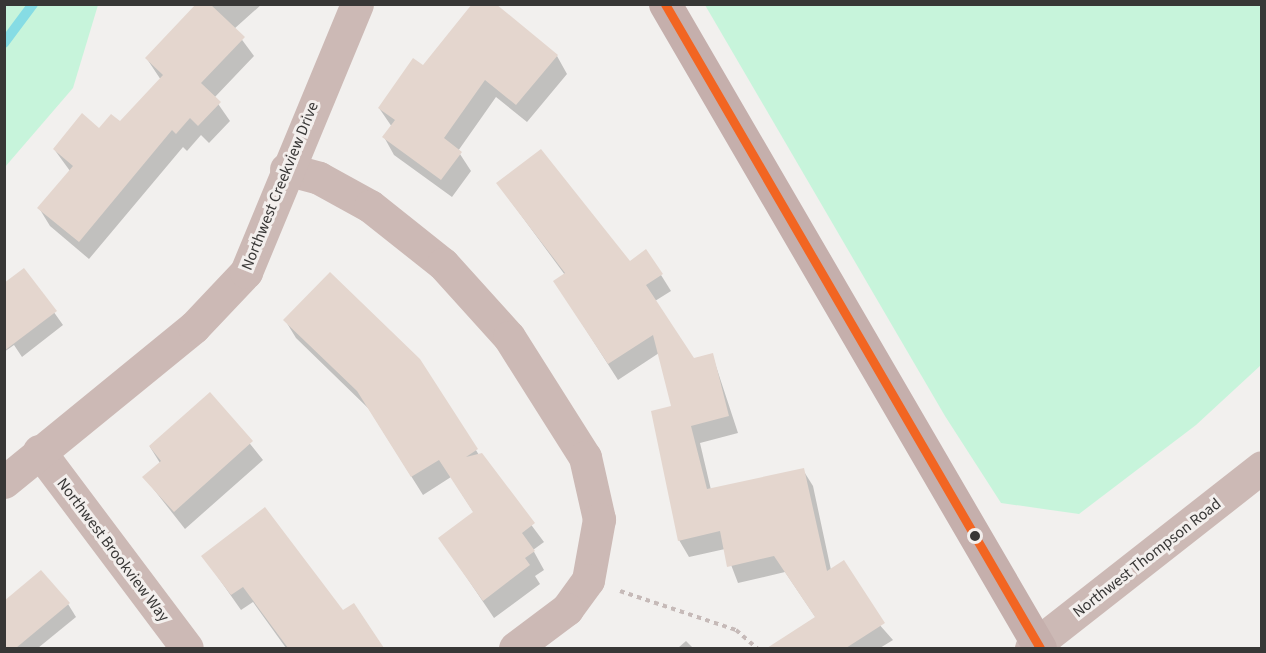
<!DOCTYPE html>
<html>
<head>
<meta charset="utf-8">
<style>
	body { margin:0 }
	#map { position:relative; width:1266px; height:653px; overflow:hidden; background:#f2f0ee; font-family:"Source Sans 3",sans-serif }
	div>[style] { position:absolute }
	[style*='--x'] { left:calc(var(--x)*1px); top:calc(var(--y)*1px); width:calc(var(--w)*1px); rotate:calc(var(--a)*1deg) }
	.green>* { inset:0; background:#c7f4db }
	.shadow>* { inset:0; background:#0003 }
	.stream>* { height:10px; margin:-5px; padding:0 5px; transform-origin:5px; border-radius:5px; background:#86dce4 }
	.building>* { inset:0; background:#e4d6ce }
	.path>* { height:4px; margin-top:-2px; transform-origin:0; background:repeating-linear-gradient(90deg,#c6bab8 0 4.5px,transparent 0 9px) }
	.minor>* { height:33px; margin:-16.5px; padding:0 16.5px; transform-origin:16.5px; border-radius:16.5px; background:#ccb9b5 }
	.major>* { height:33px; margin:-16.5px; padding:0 16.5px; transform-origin:16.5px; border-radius:16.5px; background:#c5afac }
	.bus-1>* { height:9px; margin:-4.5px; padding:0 4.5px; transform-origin:4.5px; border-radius:4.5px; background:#f26522 }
	.dots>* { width:16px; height:16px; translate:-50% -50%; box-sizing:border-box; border:3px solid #f3efed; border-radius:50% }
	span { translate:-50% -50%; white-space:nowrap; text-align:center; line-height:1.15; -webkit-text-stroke:6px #f3efed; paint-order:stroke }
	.street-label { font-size:16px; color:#383736 }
	.frame { position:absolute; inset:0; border:6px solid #383736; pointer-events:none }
</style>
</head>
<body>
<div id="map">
	<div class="green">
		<i style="clip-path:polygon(5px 4px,98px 5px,73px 88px,5px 167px)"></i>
		<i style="clip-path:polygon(705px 5px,1261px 5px,1261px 365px,1196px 425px,1079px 514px,1001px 503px,945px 416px)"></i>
	</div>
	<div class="shadow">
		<i style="clip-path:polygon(198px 4px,262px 4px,234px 29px,254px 56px,214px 98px,230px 121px,209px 143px,201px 135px,187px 151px,183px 147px,89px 259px,50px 226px,39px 208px,70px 171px,54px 149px,120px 123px,161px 80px,147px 59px)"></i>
		<i style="clip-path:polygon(557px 56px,567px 74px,527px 122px,496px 97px,458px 151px,471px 171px,452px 197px,394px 155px,384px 137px,392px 127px,379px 108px,423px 68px)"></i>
		<i style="clip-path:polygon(498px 184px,629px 263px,661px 275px,671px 291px,655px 301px,693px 359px,712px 354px,738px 433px,700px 443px,711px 490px,803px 470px,813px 486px,831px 570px,893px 640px,880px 648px,781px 648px,778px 643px,816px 618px,785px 572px,738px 583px,725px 549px,689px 557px,679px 540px,673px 407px,659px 353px,618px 380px,565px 297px,565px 275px)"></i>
		<i style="clip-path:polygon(24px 270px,63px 325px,22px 357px,14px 345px,4px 352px,4px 285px)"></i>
		<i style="clip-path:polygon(285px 320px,419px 360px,479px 455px,544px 542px,533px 550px,544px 570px,535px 576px,540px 584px,494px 618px,440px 538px,474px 513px,451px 477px,423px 495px,369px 409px,296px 338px)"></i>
		<i style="clip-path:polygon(210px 394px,263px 460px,185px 529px,144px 477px,160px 463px,150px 447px)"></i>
		<i style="clip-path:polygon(203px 556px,343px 612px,353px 605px,382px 648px,286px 648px,253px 602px,241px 610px)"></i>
		<i style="clip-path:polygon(4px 603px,68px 604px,76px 617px,38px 648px,4px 648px)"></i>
		<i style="clip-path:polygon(686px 641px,693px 648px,678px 648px)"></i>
	</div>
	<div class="stream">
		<i style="--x:4;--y:43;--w:49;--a:-53.4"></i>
	</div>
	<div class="building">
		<i style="clip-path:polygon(196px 4px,210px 4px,245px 37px,201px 83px,221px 102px,198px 126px,190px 118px,176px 134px,172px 130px,79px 242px,37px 208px,73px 166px,53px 149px,82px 113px,99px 128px,111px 114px,120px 121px,163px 75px,145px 58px)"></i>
		<i style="clip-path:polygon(472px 4px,496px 4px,558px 55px,516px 105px,485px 80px,444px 138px,462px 152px,441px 180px,382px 137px,395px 120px,378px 108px,413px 58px,423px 65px)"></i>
		<i style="clip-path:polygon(541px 149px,630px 261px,646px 249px,663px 274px,646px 285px,694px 358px,713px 353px,729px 416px,691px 426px,707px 489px,804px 468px,827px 571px,844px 560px,885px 623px,846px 648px,767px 648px,815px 617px,774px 556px,727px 567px,720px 531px,678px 541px,651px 411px,671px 406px,653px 335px,608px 364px,553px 281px,565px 273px,496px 183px)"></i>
		<i style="clip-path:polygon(24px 268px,57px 311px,4px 351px,4px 283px)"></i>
		<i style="clip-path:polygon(330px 272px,420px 359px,478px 449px,466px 457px,482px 453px,535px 523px,522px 533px,535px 551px,525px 558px,530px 565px,483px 601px,438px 538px,473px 512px,439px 460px,411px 477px,357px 391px,283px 320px)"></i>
		<i style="clip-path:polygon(210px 392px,253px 441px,174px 512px,142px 477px,161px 461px,149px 446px)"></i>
		<i style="clip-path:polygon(265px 507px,343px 610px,354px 603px,384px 648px,288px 648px,243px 587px,231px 595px,201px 556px)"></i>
		<i style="clip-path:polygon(41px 570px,70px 603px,16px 648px,4px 648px,4px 601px)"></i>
	</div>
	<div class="path">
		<i style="--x:620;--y:591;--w:122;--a:18.6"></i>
		<i style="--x:736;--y:630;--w:28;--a:41"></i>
	</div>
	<div class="minor">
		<i style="--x:286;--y:169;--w:34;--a:15"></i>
		<i style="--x:319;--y:178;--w:58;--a:28.8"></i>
		<i style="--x:370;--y:206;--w:93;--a:38.5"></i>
		<i style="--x:443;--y:264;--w:98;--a:47.9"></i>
		<i style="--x:509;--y:337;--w:142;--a:57.7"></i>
		<i style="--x:585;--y:457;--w:64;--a:77.3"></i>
		<i style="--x:599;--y:519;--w:62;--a:100.2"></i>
		<i style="--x:588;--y:580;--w:36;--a:126"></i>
		<i style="--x:567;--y:609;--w:65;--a:143.1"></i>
		<i style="--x:39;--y:451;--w:246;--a:53.1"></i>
		<i style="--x:4;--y:482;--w:245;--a:-39.2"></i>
		<i style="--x:194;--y:327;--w:76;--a:-46.6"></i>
		<i style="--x:246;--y:272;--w:290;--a:-67.5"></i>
		<i style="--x:1031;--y:648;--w:293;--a:-38.1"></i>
	</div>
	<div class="major">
		<i style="--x:665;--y:4;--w:745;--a:59.79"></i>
	</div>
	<div class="bus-1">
		<i style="--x:665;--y:4;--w:745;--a:59.79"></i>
	</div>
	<div class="dots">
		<i style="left:975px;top:536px;background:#383736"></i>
	</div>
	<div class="street-label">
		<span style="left:280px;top:186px;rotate:-68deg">Northwest Creekview Drive</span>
		<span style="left:113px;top:550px;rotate:53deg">Northwest Brookview Way</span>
		<span style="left:1147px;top:558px;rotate:-38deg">Northwest Thompson Road</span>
	</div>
	<div class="frame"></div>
</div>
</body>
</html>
